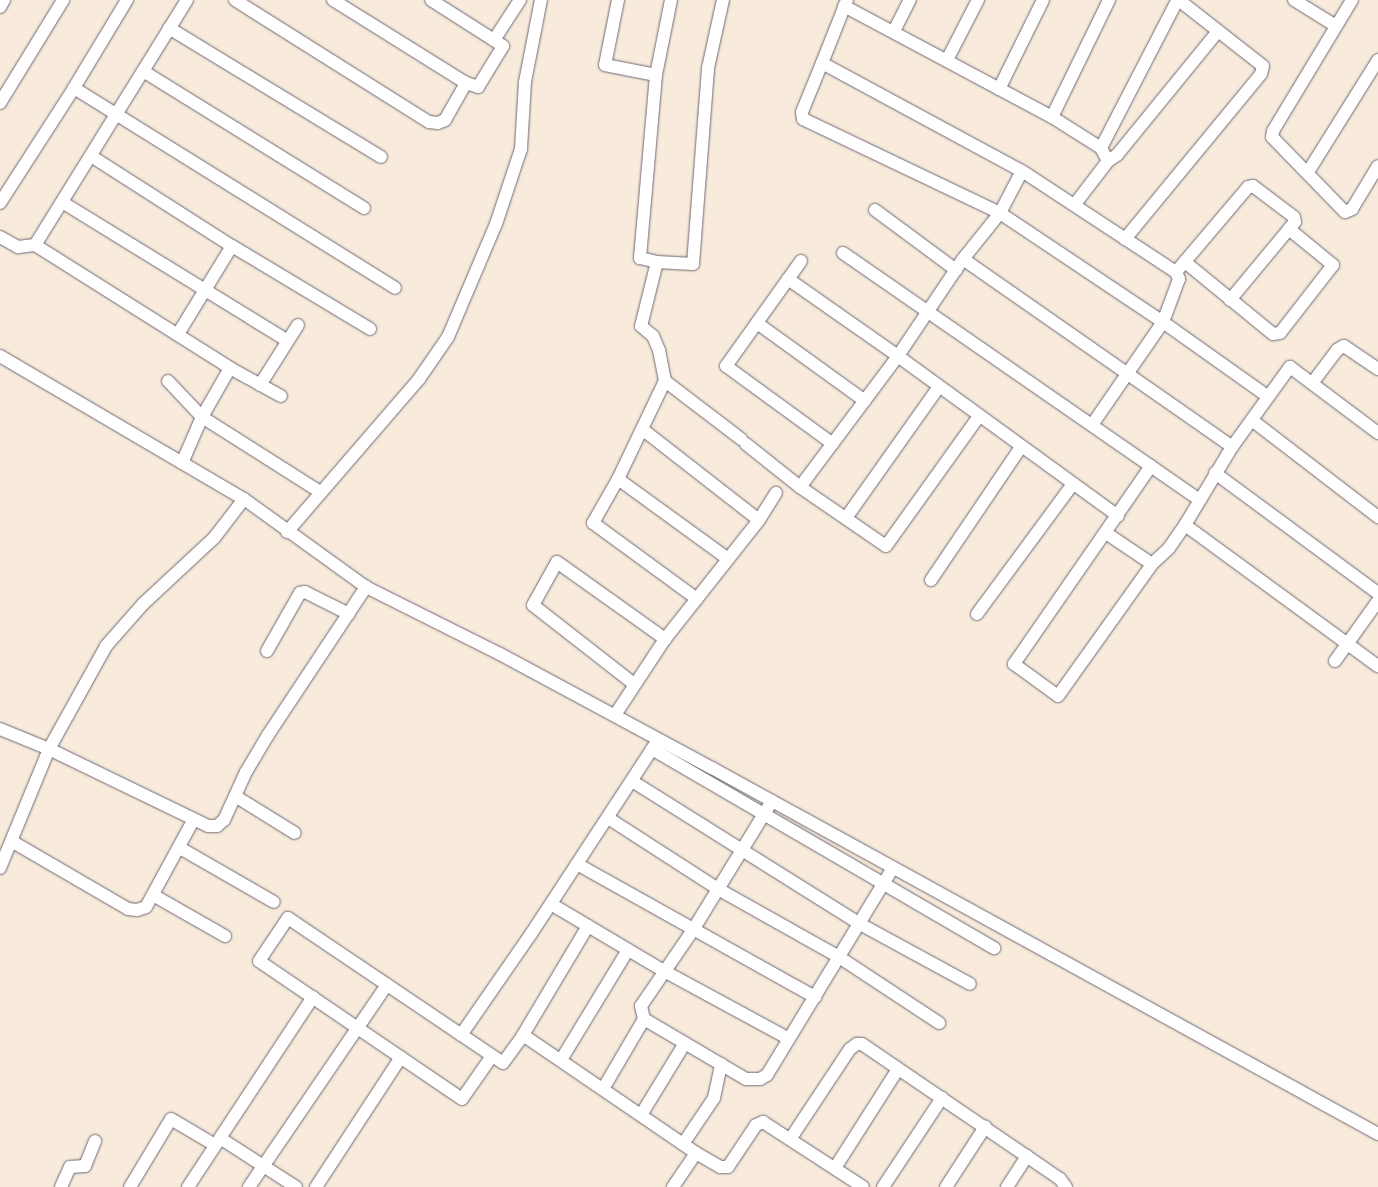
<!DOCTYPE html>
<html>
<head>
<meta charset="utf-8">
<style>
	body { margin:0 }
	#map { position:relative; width:1378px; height:1187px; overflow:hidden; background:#f9ebdc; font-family:"Indie Flower",sans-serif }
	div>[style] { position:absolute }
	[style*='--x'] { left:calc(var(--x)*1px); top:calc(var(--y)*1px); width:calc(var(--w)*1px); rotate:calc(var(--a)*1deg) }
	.roads { filter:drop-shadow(0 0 1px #6d6873) drop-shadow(0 0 1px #6d6873) }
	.minor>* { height:12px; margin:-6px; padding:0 6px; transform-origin:6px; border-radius:6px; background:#fff }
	span { translate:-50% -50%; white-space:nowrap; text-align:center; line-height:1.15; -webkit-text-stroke:3px #fff; paint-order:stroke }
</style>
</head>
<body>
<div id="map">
	<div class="roads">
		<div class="minor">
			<i style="--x:127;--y:0;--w:103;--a:121.1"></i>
			<i style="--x:74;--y:88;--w:378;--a:31.9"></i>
			<i style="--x:187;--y:0;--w:288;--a:121.8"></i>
			<i style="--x:35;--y:245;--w:231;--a:32.2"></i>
			<i style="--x:230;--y:368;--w:58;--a:28.8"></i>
			<i style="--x:235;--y:0;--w:229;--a:32.2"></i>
			<i style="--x:429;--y:122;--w:9;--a:6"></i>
			<i style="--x:438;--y:123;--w:8;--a:-23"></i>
			<i style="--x:445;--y:120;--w:43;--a:-60.4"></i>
			<i style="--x:333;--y:0;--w:157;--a:32"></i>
			<i style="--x:466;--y:83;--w:13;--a:18"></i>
			<i style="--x:478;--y:87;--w:48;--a:-58.6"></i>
			<i style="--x:503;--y:46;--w:85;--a:-147.4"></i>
			<i style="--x:618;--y:0;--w:66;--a:101.3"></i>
			<i style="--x:605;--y:65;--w:52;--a:11.1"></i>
			<i style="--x:671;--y:0;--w:76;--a:101.3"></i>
			<i style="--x:656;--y:75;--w:184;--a:95"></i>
			<i style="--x:640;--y:258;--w:17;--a:13"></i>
			<i style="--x:657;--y:262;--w:36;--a:3"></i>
			<i style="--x:693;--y:264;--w:197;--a:-85.6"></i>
			<i style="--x:708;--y:68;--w:70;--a:-77.6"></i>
			<i style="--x:847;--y:0;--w:68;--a:111.6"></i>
			<i style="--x:822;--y:63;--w:227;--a:28.4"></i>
			<i style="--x:1022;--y:171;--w:184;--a:33.3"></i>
			<i style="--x:1176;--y:272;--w:8;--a:67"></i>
			<i style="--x:1179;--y:279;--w:46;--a:110.4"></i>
			<i style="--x:1163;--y:322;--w:125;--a:124.6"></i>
			<i style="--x:1294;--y:0;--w:49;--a:31.8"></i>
			<i style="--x:1352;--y:0;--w:153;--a:121.1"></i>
			<i style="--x:1273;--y:131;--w:6;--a:99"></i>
			<i style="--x:1272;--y:137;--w:105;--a:45.8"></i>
			<i style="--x:1345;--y:212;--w:8;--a:-23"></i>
			<i style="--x:1352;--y:209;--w:50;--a:-58.8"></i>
			<i style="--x:844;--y:6;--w:236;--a:28.1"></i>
			<i style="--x:1052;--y:117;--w:58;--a:32.3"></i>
			<i style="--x:1101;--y:148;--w:15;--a:62"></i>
			<i style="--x:1108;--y:161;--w:54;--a:127.5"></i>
			<i style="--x:0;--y:7;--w:8;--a:-60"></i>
			<i style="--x:169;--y:28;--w:248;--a:31.3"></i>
			<i style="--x:894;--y:31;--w:35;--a:-63"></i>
			<i style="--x:494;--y:40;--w:48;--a:-57"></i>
			<i style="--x:947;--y:60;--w:68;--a:-62.7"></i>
			<i style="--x:822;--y:63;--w:53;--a:112.2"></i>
			<i style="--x:802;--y:112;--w:7;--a:82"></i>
			<i style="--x:803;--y:119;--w:218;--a:25.5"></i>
			<i style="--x:1000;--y:213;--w:47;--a:-62.4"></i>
			<i style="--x:143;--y:71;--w:260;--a:31.8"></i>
			<i style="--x:999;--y:89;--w:99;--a:-63.7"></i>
			<i style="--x:0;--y:103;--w:121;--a:-58.5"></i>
			<i style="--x:1052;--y:117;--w:130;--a:-64"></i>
			<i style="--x:1101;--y:148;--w:165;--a:-62.7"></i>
			<i style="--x:1177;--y:1;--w:3;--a:0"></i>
			<i style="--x:1180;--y:1;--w:105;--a:38.1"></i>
			<i style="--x:1263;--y:66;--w:8;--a:104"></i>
			<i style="--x:1261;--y:74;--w:214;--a:129.5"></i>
			<i style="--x:91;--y:156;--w:167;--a:32.6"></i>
			<i style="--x:232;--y:246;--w:161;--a:31"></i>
			<i style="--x:1108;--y:161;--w:11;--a:-34"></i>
			<i style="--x:1117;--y:155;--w:160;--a:-50.8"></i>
			<i style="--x:1308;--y:172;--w:132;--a:-58"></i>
			<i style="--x:62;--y:202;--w:265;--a:31.6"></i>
			<i style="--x:0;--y:203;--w:137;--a:-57.2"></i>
			<i style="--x:875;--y:210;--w:101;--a:36.5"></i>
			<i style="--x:0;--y:237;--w:21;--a:29"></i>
			<i style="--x:18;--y:247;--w:17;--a:-7"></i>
			<i style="--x:843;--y:253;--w:434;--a:34.7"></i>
			<i style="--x:1200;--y:500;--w:62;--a:-58.9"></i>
			<i style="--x:1232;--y:447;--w:99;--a:-54.1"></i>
			<i style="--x:1290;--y:367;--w:110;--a:36.9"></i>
			<i style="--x:963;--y:259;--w:328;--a:34.9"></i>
			<i style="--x:801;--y:261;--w:129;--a:125.5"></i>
			<i style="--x:726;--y:366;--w:132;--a:36.1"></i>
			<i style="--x:657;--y:262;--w:66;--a:104"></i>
			<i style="--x:641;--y:326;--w:16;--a:40"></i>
			<i style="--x:653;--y:336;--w:15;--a:67"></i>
			<i style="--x:659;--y:350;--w:32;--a:79"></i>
			<i style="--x:1176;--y:272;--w:111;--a:-49.7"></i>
			<i style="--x:1248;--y:187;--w:5;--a:-11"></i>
			<i style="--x:1253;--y:186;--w:51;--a:37.1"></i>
			<i style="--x:1294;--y:217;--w:5;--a:79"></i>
			<i style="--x:1295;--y:222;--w:9;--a:131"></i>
			<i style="--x:1289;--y:229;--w:57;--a:39.3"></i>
			<i style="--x:1333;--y:265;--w:86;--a:127.9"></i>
			<i style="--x:1280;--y:333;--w:7;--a:172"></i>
			<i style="--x:1273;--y:334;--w:114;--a:-140.7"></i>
			<i style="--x:788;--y:279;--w:134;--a:35"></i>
			<i style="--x:898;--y:356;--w:164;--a:126.8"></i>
			<i style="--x:1230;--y:300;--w:92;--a:-50.3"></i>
			<i style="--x:757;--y:323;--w:133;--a:35.8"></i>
			<i style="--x:178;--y:334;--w:103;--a:-58.5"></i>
			<i style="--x:0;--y:356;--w:283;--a:30.4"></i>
			<i style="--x:244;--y:499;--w:150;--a:35.8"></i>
			<i style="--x:366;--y:587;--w:150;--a:26.6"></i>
			<i style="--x:500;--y:654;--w:241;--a:28.3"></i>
			<i style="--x:712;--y:768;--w:760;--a:28.79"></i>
			<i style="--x:168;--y:381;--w:50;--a:46.6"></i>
			<i style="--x:202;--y:417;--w:140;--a:32.4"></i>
			<i style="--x:1313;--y:382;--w:40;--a:-53"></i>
			<i style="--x:1337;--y:350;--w:8;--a:-30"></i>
			<i style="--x:1344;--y:346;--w:41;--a:34.1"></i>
			<i style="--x:260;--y:385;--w:71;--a:-57.7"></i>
			<i style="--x:1253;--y:421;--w:158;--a:37.5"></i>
			<i style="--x:642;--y:429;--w:148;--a:37.9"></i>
			<i style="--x:746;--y:444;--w:69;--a:38.5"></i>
			<i style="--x:800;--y:487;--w:104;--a:34.5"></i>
			<i style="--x:886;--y:546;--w:160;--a:-54.4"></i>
			<i style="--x:182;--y:463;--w:50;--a:-66.5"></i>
			<i style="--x:202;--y:417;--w:56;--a:-60.3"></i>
			<i style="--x:1151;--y:466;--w:241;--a:124.7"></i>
			<i style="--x:1014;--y:664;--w:54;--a:36"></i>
			<i style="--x:1058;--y:696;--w:162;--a:-54.5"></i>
			<i style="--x:1152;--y:564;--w:23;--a:-43"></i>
			<i style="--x:1169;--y:548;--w:28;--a:-55"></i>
			<i style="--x:1215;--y:473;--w:202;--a:36.4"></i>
			<i style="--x:618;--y:479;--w:136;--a:36"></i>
			<i style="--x:1200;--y:500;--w:29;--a:121"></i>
			<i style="--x:1185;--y:525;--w:239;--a:36.2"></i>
			<i style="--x:1118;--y:516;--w:272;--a:-144"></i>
			<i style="--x:898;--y:356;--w:117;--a:-56.2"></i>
			<i style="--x:963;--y:259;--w:59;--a:-51.2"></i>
			<i style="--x:1000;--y:213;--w:196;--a:33.8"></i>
			<i style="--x:1163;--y:322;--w:128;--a:35.4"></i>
			<i style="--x:846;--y:518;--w:159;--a:-54.7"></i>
			<i style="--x:287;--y:532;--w:202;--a:-49.2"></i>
			<i style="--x:419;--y:379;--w:51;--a:-55.4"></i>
			<i style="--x:448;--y:337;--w:123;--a:-67"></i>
			<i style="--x:496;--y:224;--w:79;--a:-71.6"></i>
			<i style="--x:521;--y:149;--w:67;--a:-86.6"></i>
			<i style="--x:525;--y:82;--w:84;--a:-79"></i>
			<i style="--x:1106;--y:533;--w:55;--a:34"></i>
			<i style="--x:931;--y:580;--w:161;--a:-55.9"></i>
			<i style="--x:697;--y:599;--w:129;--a:-143.8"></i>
			<i style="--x:593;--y:523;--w:51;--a:-60.4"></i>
			<i style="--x:618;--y:479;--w:109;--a:-64.4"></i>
			<i style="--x:665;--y:381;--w:96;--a:37.3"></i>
			<i style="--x:977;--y:614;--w:160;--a:-53.6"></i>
			<i style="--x:267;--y:651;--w:67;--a:-60.4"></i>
			<i style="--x:300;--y:593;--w:5;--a:-11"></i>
			<i style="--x:305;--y:592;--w:49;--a:26.6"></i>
			<i style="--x:1335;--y:661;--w:74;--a:-54.4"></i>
			<i style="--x:634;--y:684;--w:128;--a:-142"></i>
			<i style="--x:533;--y:605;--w:49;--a:-60.8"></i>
			<i style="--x:557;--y:562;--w:133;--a:35.5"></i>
			<i style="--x:615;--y:715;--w:91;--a:-56.7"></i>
			<i style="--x:665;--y:639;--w:152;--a:-51.7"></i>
			<i style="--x:759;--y:520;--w:32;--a:-58"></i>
			<i style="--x:0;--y:729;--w:53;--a:22.2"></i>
			<i style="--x:49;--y:749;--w:177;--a:25.8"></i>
			<i style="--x:208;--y:826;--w:9;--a:0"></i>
			<i style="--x:217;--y:826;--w:9;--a:-41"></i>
			<i style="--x:224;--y:820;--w:53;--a:-65.4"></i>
			<i style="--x:246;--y:772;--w:43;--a:-59.3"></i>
			<i style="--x:268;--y:735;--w:178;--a:-56.5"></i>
			<i style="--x:652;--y:749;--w:396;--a:30.2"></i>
			<i style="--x:632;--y:781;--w:269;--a:32.1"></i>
			<i style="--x:860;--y:924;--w:125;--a:28.6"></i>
			<i style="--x:235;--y:796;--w:70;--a:31.7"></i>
			<i style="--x:772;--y:801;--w:151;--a:121.5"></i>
			<i style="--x:693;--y:930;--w:92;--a:124.4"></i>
			<i style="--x:641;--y:1006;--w:13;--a:77"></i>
			<i style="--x:644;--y:1019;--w:118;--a:30.5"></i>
			<i style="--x:746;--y:1079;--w:14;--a:0"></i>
			<i style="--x:760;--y:1079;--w:8;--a:-30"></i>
			<i style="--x:767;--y:1075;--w:242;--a:-58.7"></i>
			<i style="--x:608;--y:818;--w:131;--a:32.8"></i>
			<i style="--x:718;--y:889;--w:139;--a:29.3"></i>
			<i style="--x:839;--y:957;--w:120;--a:33.4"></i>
			<i style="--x:13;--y:842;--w:133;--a:30.2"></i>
			<i style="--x:128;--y:909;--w:9;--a:6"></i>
			<i style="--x:137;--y:910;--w:9;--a:-18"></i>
			<i style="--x:146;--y:907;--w:100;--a:-61.4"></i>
			<i style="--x:180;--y:848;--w:108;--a:29.9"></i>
			<i style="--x:577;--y:864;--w:273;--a:29.2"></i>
			<i style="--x:0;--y:868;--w:129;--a:-67.6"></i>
			<i style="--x:49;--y:749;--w:118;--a:-61"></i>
			<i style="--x:106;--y:646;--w:56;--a:-48.6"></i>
			<i style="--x:143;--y:604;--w:97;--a:-42.9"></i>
			<i style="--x:214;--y:538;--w:49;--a:-52.4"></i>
			<i style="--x:153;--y:895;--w:83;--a:29.7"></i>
			<i style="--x:551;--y:904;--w:131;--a:30.7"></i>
			<i style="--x:664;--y:971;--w:142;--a:28.5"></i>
			<i style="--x:461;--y:1035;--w:123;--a:-55.3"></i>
			<i style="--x:531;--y:934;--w:228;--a:-56.8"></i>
			<i style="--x:523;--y:1035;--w:127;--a:-59.2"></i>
			<i style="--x:492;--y:1056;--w:52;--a:124.9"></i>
			<i style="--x:462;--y:1099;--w:245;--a:-145.8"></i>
			<i style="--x:259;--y:961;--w:52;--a:-56"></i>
			<i style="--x:288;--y:918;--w:259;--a:34"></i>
			<i style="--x:503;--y:1063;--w:34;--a:-54"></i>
			<i style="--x:523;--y:1035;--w:209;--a:34.3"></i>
			<i style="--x:696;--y:1153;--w:41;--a:124.1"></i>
			<i style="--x:561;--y:1060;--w:129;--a:-58.7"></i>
			<i style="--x:603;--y:1089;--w:81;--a:-59.6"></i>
			<i style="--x:641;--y:1115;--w:84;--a:-58.6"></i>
			<i style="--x:791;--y:1138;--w:107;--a:-56.5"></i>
			<i style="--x:850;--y:1049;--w:9;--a:-36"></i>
			<i style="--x:857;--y:1044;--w:5;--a:0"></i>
			<i style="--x:862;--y:1044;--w:240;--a:34.3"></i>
			<i style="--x:1060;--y:1179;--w:10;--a:53"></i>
			<i style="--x:683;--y:1144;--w:55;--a:-56"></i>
			<i style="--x:714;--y:1098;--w:35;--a:-78"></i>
			<i style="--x:696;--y:1153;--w:28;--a:30"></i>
			<i style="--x:720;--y:1167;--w:8;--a:0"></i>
			<i style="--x:728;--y:1167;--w:50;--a:-56.3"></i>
			<i style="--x:756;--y:1125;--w:8;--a:-23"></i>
			<i style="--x:763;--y:1122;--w:119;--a:33"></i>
			<i style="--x:835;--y:1168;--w:117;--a:-57.5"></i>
			<i style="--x:61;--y:1187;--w:22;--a:-66"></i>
			<i style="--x:70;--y:1167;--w:15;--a:-4"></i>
			<i style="--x:85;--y:1166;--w:27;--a:-68"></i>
			<i style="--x:130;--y:1187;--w:79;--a:-58.9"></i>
			<i style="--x:171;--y:1119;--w:51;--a:30.6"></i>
			<i style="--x:188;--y:1187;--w:56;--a:-56.6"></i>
			<i style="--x:249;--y:1187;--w:245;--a:-55.7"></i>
			<i style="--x:296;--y:1187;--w:90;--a:-147.2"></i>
			<i style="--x:220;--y:1138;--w:169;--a:-56.6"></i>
			<i style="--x:316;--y:1187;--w:155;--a:-56.8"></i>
			<i style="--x:883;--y:1187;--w:107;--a:-56.5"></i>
			<i style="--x:946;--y:1187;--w:72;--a:-57"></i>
			<i style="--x:1007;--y:1187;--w:37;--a:-57"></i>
		</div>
	</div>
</div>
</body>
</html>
